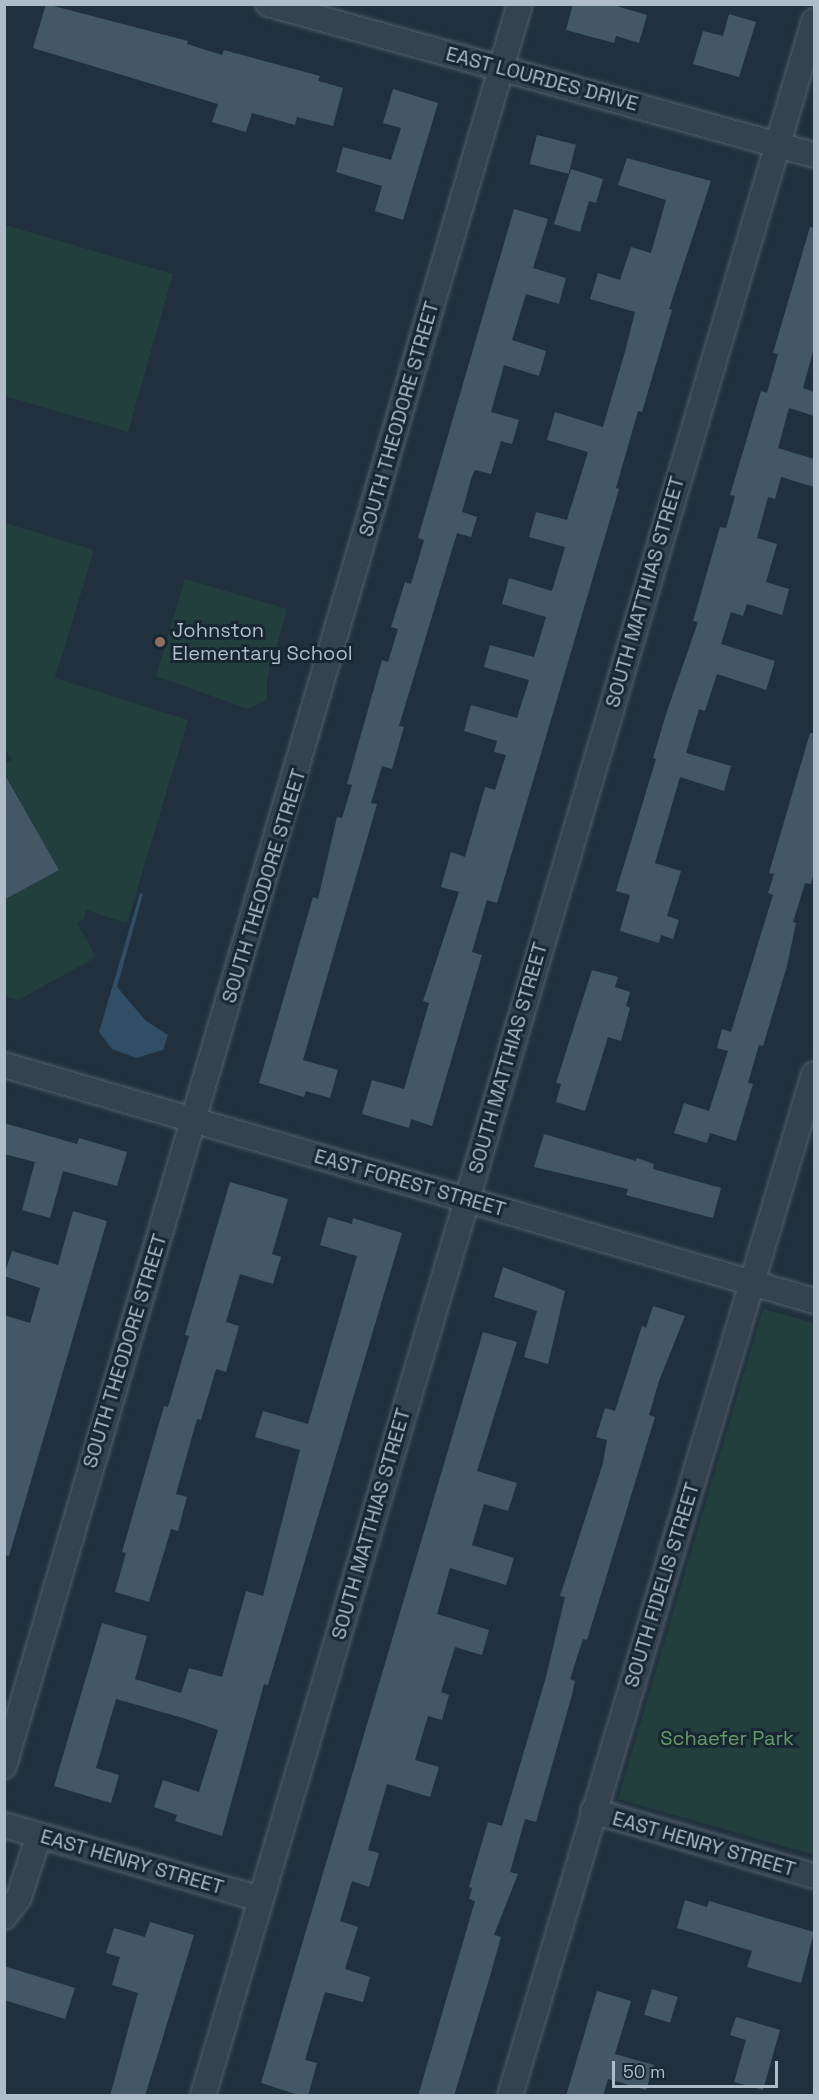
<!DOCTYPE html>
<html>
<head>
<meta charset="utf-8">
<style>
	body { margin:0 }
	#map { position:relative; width:819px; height:2100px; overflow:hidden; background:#20313d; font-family:"Space Grotesk",sans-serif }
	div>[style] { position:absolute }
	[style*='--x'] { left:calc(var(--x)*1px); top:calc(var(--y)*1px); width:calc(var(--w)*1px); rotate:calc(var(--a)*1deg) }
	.green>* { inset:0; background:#223e3d }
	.water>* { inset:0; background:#314e64 }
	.building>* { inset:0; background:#445764; transform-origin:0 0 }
	.roads { filter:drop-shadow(0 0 2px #52606b) drop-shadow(0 0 2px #52606b) }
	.minor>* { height:24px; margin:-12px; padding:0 12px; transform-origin:12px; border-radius:12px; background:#34434d }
	.dots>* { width:16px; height:16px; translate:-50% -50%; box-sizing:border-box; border:3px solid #192732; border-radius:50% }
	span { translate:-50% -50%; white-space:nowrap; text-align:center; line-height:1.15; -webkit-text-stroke:6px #192732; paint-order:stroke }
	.street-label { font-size:20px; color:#afbdc9 }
	.poi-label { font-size:20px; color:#afbdc9 }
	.left { translate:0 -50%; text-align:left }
	.park-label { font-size:20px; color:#649c68 }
	.frame { position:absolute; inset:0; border:6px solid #afbdc9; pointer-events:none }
	.scale { position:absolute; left:612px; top:2061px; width:166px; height:27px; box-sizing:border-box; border:3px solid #afbdc9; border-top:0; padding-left:8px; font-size:18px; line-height:21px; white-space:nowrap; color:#afbdc9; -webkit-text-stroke:4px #192732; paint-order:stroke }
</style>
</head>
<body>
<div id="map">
	<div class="green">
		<i style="clip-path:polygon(5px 225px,173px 274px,128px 432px,5px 396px)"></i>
		<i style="clip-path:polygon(5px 523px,94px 550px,55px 678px,188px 720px,127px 923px,86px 910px,84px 919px,77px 923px,95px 955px,93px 959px,18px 1000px,5px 996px,5px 900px,59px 870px,5px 773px,4px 764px,12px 760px,4px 748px)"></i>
		<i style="clip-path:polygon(185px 579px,287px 609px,267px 679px,267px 700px,248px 709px,156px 676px)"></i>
		<i style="clip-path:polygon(763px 1309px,814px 1323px,814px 1855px,618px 1799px)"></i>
	</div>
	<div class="water">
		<i style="clip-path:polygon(140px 893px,143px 894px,117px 987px,146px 1021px,168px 1035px,163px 1050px,136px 1058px,112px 1049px,99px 1032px)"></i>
	</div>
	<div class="building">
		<i style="clip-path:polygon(46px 4px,188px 41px,187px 44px,222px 55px,224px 50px,320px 76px,318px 81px,343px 88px,333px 126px,297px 117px,295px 125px,252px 113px,246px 132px,212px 122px,218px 104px,33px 48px)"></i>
		<i style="clip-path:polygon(573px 4px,610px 4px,647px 15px,639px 43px,616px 36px,614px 43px,566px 30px)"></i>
		<i style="clip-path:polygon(729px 14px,756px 22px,739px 77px,693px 64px,703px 31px,723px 36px)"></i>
		<i style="clip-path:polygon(393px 89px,438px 103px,403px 220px,375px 211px,382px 186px,336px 172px,343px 147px,391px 160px,401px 128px,383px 123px)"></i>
		<i style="left:537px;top:135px;width:40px;height:30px;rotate:14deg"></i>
		<i style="clip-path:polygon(627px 158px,711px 181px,669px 309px,672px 310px,642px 412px,638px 411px,616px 488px,619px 489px,497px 903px,487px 900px,472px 952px,482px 955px,432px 1126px,411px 1119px,409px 1128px,362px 1114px,372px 1080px,404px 1089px,429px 1003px,423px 1001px,459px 892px,441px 887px,451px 852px,465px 857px,485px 787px,495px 790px,506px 755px,494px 752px,497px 741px,464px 731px,471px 705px,517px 718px,529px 680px,484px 667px,490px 645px,534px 657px,546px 617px,502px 604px,509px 578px,552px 591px,565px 547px,529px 537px,536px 512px,567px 520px,588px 452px,547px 440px,555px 412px,603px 427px,626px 348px,635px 312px,590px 299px,598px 273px,620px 280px,631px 247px,651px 253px,666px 200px,618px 185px)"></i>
		<i style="clip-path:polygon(571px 169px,603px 179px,596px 203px,589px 201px,580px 232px,554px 224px)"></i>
		<i style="clip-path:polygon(514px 209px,548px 219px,533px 268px,566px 278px,559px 304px,526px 294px,512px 340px,546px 351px,539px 376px,504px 365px,491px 412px,519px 420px,512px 444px,501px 441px,491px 474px,475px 470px,472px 476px,462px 512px,477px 517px,471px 537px,457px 533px,399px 726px,404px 727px,392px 769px,382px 766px,371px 803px,377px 804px,303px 1060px,338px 1070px,330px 1098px,306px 1091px,304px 1097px,259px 1083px,313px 897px,318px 899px,337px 817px,342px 818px,352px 785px,347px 784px,382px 660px,388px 662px,398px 629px,391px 627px,405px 582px,411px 584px,424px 540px,418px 538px)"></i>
		<i style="clip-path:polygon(810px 227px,814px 228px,814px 348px,803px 388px,814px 392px,814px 416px,789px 408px,778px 448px,814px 459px,814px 487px,781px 477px,775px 499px,768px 497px,757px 538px,777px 544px,766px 582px,789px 589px,782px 615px,747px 604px,743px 616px,731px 612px,721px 644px,775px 661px,766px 690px,717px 674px,705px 711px,699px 709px,686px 753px,731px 766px,724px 791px,680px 777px,655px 863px,681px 871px,667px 916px,679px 920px,673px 939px,661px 935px,659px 943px,620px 931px,630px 895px,616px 891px,656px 759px,653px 758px,667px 711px,698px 622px,693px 621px,720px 527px,726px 528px,735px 496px,730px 495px,761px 391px,767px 393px,778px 354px,773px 353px)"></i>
		<i style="clip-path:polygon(810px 733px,814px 733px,814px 873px,811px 884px,805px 883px,793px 922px,796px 923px,787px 966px,763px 1046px,759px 1045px,748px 1083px,753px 1084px,736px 1141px,710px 1133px,707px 1143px,674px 1133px,684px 1103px,709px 1111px,728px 1051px,717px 1048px,722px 1029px,731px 1032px,773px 895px,768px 893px,774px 874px,769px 873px)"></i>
		<i style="clip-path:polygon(4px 773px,59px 870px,4px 900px)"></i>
		<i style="clip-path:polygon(592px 970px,618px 977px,615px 987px,630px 992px,626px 1006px,630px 1008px,621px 1041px,608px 1037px,585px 1111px,556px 1102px,561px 1084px,556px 1083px)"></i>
		<i style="clip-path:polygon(4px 1123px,77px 1144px,79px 1138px,127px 1152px,117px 1186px,63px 1171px,50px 1218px,22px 1210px,35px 1162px,4px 1154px)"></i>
		<i style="clip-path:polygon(544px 1134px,636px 1161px,637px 1158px,654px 1164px,653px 1169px,721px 1188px,713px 1218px,626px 1195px,628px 1189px,534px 1167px)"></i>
		<i style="clip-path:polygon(230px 1182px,288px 1199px,272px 1254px,281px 1257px,273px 1284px,240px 1274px,226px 1322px,239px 1326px,226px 1372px,216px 1369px,201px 1420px,197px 1419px,176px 1494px,187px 1497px,178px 1531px,171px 1529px,149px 1602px,115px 1592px,126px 1553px,122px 1552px,164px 1406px,168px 1407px,189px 1336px,185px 1335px)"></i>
		<i style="clip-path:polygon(73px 1211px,107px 1221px,9px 1556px,4px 1555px,4px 1315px,30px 1323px,40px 1288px,4px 1276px,12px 1251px,58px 1265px)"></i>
		<i style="clip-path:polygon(328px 1217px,352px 1224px,353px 1218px,402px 1233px,268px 1685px,264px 1684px,222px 1836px,175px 1821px,177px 1815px,154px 1807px,163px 1780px,199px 1792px,218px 1730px,183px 1718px,116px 1699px,96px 1768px,119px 1775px,111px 1803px,54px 1786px,102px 1623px,147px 1636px,135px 1679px,181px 1693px,189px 1668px,222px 1677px,246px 1591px,263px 1596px,300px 1450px,255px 1437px,263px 1411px,308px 1424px,357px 1256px,320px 1245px)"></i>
		<i style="clip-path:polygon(503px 1267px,565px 1291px,548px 1364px,524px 1357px,537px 1311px,494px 1297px)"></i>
		<i style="clip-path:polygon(653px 1306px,685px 1316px,659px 1381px,649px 1415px,655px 1417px,587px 1640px,583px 1639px,570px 1679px,575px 1681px,572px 1695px,536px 1822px,525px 1819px,510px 1872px,518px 1874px,494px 1935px,501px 1937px,488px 1983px,454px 2096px,418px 2096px,475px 1901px,469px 1899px,472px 1888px,469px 1887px,488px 1822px,502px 1826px,546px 1677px,565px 1597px,560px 1596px,603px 1463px,607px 1440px,596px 1437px,605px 1408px,615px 1411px,642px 1326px,646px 1328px)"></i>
		<i style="clip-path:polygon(483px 1332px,517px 1342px,477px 1471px,517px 1483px,508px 1511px,484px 1504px,472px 1545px,514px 1558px,506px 1585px,450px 1568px,437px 1614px,489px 1630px,482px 1655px,455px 1647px,441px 1692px,449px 1695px,442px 1720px,428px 1716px,415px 1760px,439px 1767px,430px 1797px,387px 1784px,368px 1850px,379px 1853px,369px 1887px,352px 1881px,340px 1921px,358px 1927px,345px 1969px,370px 1977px,363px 2002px,325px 1992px,305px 2060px,317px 2063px,308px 2096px,302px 2096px,261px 2083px)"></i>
		<i style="clip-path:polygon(685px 1900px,707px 1907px,709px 1901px,814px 1932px,801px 1983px,747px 1967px,752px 1951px,677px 1928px)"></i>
		<i style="clip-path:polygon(150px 1922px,194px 1935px,145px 2096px,110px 2096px,138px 1993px,112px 1985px,120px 1957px,106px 1953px,114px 1928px,145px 1937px)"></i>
		<i style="clip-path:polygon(4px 1966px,75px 1988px,65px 2019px,4px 2000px)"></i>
		<i style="left:652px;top:1989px;width:27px;height:27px;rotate:17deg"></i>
		<i style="clip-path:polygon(597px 1991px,631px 2001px,615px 2054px,654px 2065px,646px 2090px,608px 2079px,603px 2096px,566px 2096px)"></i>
		<i style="clip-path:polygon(736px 2017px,780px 2030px,763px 2090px,734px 2082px,746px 2040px,730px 2035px)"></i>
	</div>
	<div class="roads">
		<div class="minor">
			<i style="--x:268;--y:4;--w:566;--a:15.46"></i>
			<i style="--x:4;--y:1065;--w:844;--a:16.24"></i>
			<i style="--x:4;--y:1766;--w:1836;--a:-73.68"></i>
			<i style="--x:593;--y:1811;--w:230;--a:16.4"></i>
			<i style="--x:4;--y:1825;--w:266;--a:16.1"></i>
			<i style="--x:4;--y:1917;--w:25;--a:-53"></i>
			<i style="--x:19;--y:1897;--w:65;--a:-72.1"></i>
			<i style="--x:203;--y:2096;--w:2163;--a:-73.59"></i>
			<i style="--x:510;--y:2096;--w:1066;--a:-73.43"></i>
		</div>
	</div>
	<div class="dots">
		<i style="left:160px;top:642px;background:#8d6e63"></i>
	</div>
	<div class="street-label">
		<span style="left:542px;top:79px;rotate:15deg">EAST LOURDES DRIVE</span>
		<span style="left:399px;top:419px;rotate:-74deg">SOUTH THEODORE STREET</span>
		<span style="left:645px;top:592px;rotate:-74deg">SOUTH MATTHIAS STREET</span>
		<span style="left:264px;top:886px;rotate:-73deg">SOUTH THEODORE STREET</span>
		<span style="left:508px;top:1058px;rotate:-74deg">SOUTH MATTHIAS STREET</span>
		<span style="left:410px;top:1183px;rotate:16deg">EAST FOREST STREET</span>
		<span style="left:125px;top:1351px;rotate:-73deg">SOUTH THEODORE STREET</span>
		<span style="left:371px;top:1524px;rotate:-74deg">SOUTH MATTHIAS STREET</span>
		<span style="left:662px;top:1585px;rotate:-73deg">SOUTH FIDELIS STREET</span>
		<span style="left:704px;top:1844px;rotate:16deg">EAST HENRY STREET</span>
		<span style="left:132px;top:1862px;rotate:16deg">EAST HENRY STREET</span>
	</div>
	<div class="poi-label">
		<span class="left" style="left:172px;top:642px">Johnston<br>Elementary School</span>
	</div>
	<div class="park-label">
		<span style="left:727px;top:1738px">Schaefer Park</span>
	</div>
	<div class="frame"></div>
	<div class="scale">50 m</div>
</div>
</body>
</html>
